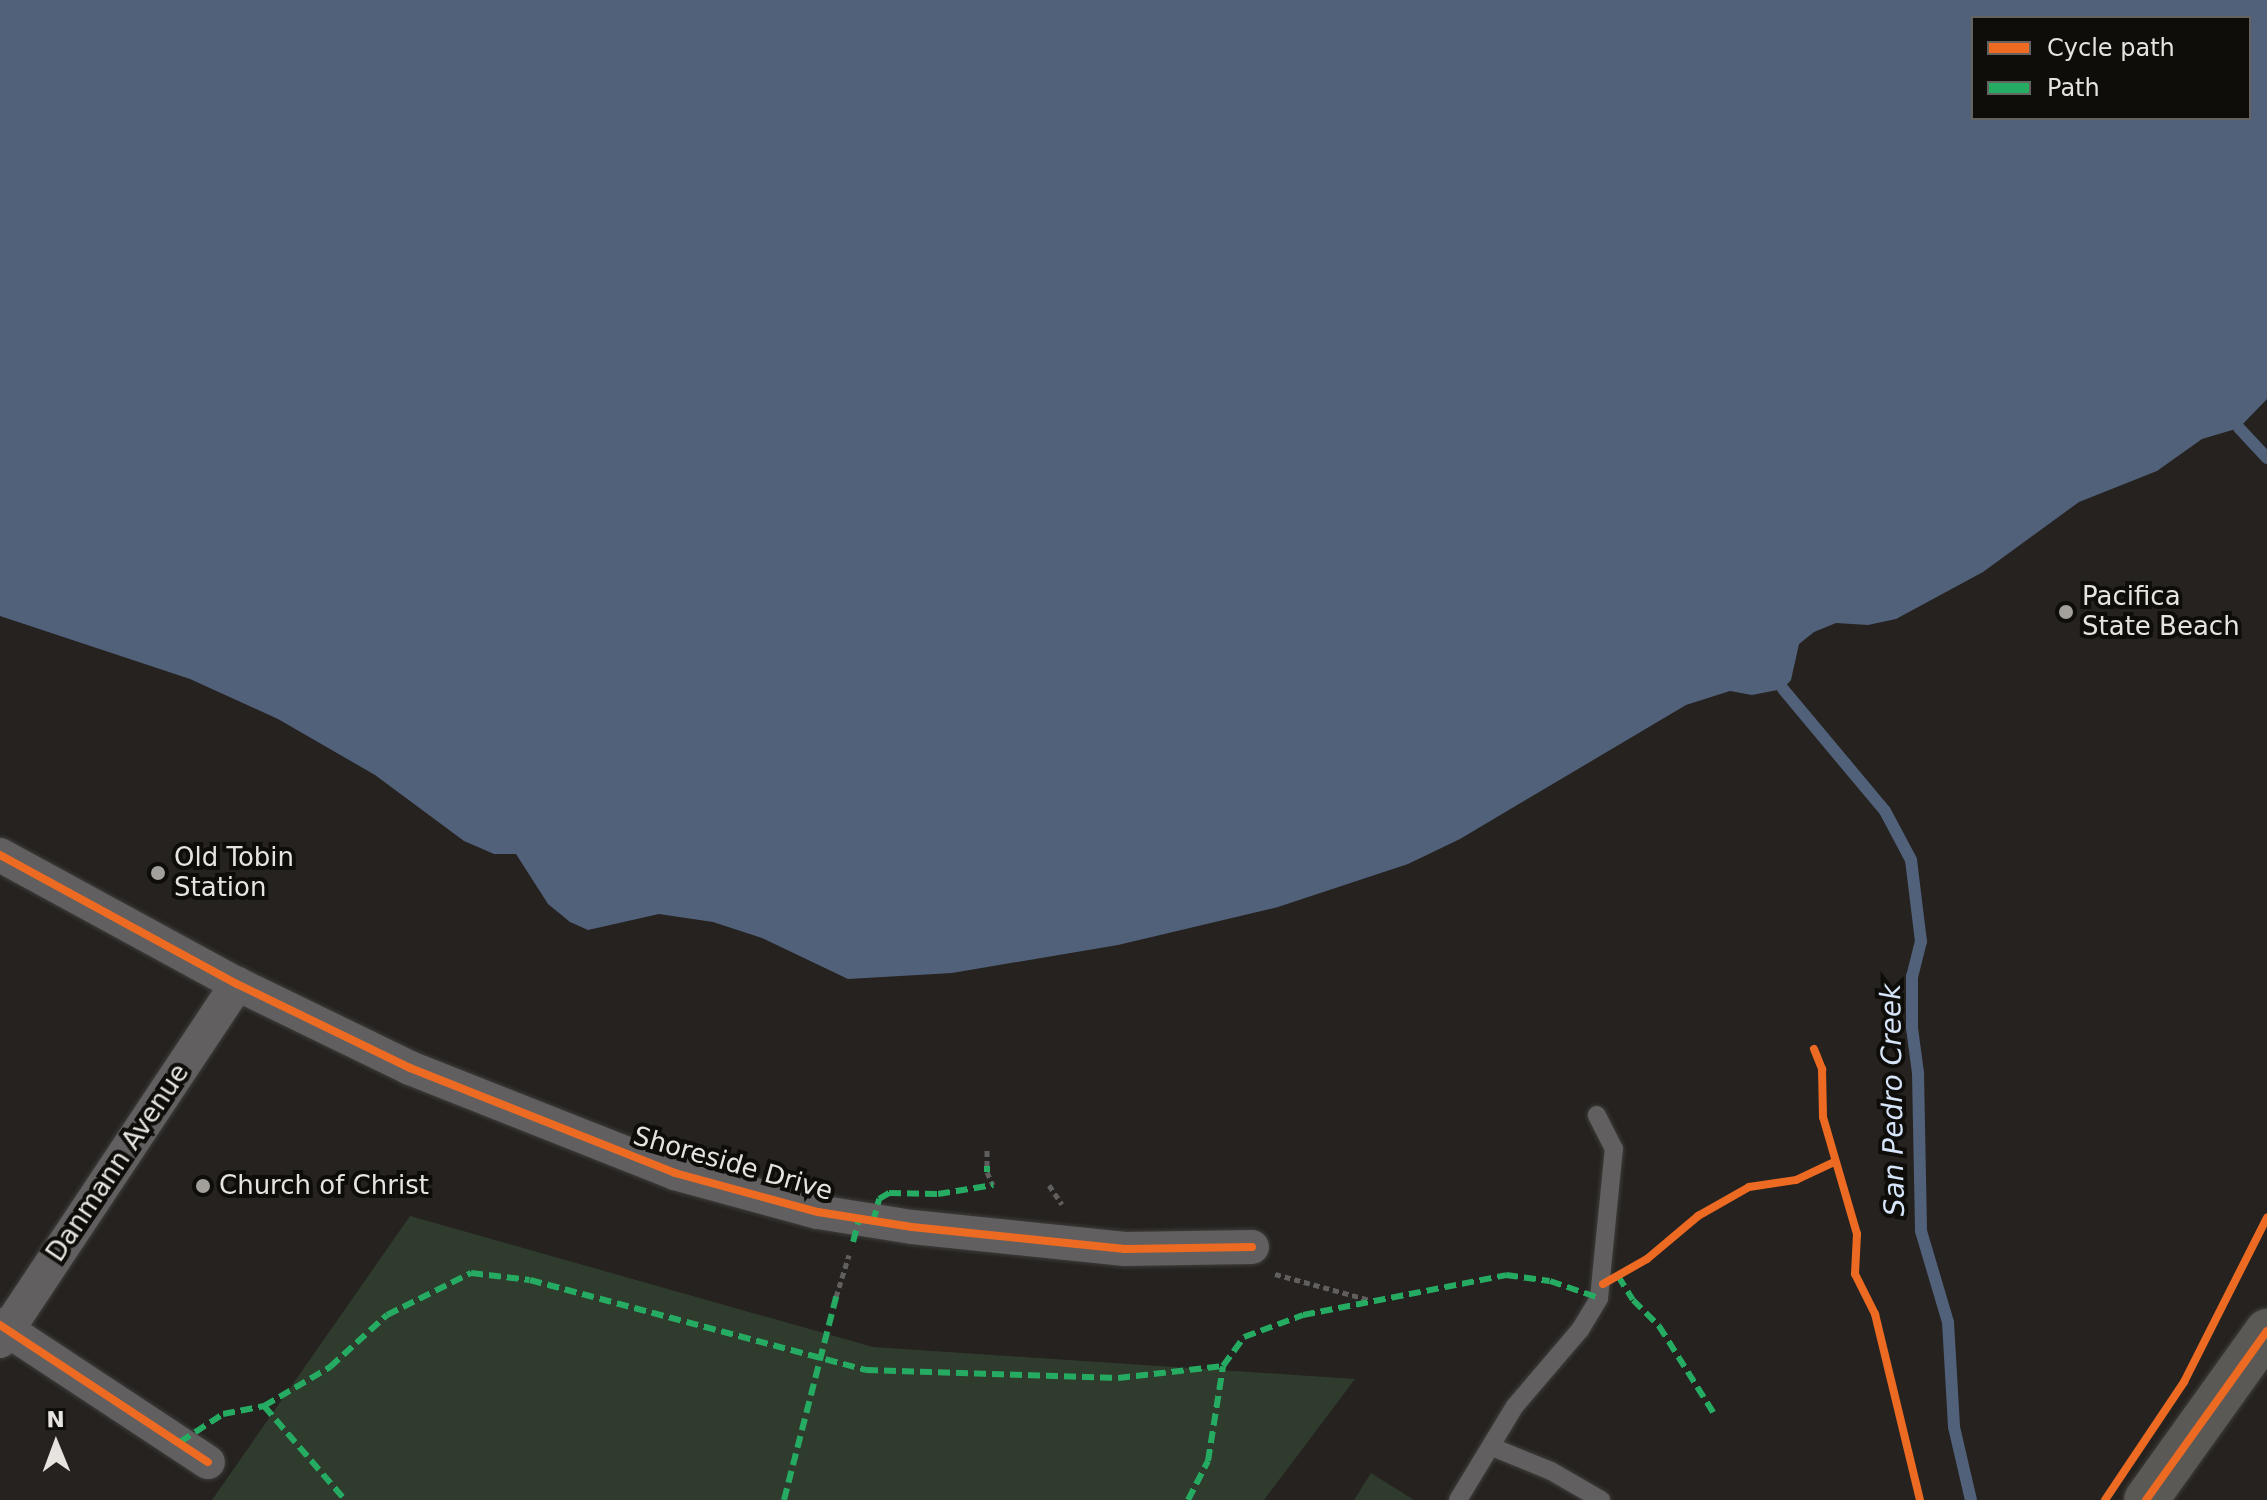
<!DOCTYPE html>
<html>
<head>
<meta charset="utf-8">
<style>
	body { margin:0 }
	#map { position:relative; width:2267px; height:1500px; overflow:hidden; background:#25221f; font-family:"DejaVu Sans",sans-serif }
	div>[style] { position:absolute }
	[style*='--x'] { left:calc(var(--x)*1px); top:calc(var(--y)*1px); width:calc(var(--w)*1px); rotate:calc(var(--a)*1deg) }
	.green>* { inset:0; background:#2f3c2d }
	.water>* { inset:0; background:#51617a }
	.stream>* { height:12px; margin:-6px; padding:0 6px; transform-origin:6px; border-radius:6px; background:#51617a }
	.path>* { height:5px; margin-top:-2.5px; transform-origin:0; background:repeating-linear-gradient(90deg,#615f5e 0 6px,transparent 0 10px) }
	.roads { filter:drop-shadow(0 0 2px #3f3d3b) drop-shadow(0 0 2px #3f3d3b) }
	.lane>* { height:18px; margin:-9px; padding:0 9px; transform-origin:9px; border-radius:9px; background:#615f5f }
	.street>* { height:34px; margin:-17px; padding:0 17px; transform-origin:17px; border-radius:17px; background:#615f5f }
	.secondary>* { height:44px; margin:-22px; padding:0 22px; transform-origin:22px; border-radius:22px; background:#5b5956 }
	.quiet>* { height:6px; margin-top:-3px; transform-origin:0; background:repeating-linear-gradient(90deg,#26ab63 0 12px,transparent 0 18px) }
	.cycleway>* { height:8px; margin:-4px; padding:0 4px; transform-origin:4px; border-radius:4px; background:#ed6a23 }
	.dots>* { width:22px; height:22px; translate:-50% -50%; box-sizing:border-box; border:4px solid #0f0d0a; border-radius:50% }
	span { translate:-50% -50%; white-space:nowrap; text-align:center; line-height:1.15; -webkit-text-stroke:8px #0f0d0a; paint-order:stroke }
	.poi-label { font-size:26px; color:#e7e4e0 }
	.left { translate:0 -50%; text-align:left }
	.street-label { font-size:26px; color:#e7e4e0 }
	.water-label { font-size:28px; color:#d7e5fa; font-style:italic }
	.legend { position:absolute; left:1971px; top:16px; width:280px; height:104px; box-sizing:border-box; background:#0f0d0a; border:2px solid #656360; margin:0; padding:10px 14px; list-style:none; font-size:24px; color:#e7e4e0 }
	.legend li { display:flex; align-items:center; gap:16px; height:40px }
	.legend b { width:40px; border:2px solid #656360 }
	.north { position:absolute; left:16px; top:1404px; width:80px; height:80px; -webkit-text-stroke:6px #0f0d0a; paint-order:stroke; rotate:359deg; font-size:22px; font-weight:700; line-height:32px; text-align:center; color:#e7e4e0 }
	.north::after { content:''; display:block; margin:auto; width:28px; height:36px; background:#e7e4e0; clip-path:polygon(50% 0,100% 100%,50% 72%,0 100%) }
</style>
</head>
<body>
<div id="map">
	<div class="green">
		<i style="clip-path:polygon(410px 1216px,873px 1347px,1355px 1379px,1264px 1500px,212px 1500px)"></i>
		<i style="clip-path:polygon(1371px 1473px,1414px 1500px,1354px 1500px)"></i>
	</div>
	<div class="water">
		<i style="clip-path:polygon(evenodd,0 0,2267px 0,2267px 399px,2239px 428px,2202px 439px,2157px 471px,2079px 502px,1983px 572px,1896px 619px,1868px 625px,1836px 623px,1814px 632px,1799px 644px,1791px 680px,1783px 689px,1752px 695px,1730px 691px,1686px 705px,1460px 839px,1408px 864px,1278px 907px,1118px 945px,952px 973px,848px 979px,762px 938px,713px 922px,659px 914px,588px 930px,570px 922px,548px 904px,516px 854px,494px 854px,464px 841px,375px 775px,278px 719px,190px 679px,0 616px,0 0,1973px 18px,2249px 18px,2249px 118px,1973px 118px,1973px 18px)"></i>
	</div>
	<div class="stream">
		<i style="--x:2239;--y:428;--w:41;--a:47"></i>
		<i style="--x:1783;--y:689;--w:159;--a:50.1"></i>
		<i style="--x:1885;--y:811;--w:55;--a:62"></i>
		<i style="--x:1911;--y:860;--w:82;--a:83"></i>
		<i style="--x:1921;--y:941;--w:36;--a:104"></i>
		<i style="--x:1912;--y:976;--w:52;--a:90"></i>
		<i style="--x:1912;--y:1028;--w:45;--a:82.4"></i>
		<i style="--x:1918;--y:1073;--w:158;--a:88.9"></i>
		<i style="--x:1921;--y:1231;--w:95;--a:73.5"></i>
		<i style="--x:1948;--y:1322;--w:105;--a:86.7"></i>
		<i style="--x:1954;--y:1427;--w:75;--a:76.9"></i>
	</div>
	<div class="path">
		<i style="--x:987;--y:1166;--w:17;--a:-90"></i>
		<i style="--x:987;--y:1172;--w:14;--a:65"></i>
		<i style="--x:1049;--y:1185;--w:23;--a:56"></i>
		<i style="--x:1275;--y:1274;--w:98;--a:15.3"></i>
		<i style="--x:836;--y:1297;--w:44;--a:-72.8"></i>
	</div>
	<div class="roads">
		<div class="lane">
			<i style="--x:1492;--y:1447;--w:64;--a:22.1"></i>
			<i style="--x:1551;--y:1471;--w:58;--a:30.1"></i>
			<i style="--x:1458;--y:1500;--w:110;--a:-58.8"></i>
			<i style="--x:1515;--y:1406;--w:100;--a:-49.5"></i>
			<i style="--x:1580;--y:1330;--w:37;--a:-59"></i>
			<i style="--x:1599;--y:1298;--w:150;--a:-84.3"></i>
			<i style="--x:1614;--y:1149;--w:38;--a:-117"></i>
		</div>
		<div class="street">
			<i style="--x:0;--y:855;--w:270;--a:28.6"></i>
			<i style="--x:237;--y:984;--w:192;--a:25.9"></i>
			<i style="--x:410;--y:1068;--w:285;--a:21.6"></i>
			<i style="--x:675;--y:1173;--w:148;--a:15.3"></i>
			<i style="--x:818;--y:1212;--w:95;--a:9.1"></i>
			<i style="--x:912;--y:1227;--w:214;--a:5.9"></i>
			<i style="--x:1125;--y:1249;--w:127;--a:-0.9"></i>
			<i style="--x:0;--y:1325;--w:249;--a:33.4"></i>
			<i style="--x:0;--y:1341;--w:429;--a:-56.4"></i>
		</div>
		<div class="secondary">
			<i style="--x:2146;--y:1500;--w:208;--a:-54.4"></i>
		</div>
	</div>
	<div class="quiet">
		<i style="--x:987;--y:1166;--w:6;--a:90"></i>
		<i style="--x:873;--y:1222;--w:24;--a:-75"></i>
		<i style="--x:879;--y:1199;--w:12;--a:-31"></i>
		<i style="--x:889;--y:1193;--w:49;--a:1.2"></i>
		<i style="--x:938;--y:1194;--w:56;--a:-9.3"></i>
		<i style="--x:853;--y:1242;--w:23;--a:-75"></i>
		<i style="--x:1618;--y:1276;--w:28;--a:58"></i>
		<i style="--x:1633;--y:1300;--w:37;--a:45"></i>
		<i style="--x:1659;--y:1326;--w:102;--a:57.9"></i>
		<i style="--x:264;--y:1406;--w:124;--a:49.2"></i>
		<i style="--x:180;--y:1442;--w:51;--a:-33.1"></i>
		<i style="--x:223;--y:1414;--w:42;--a:-11"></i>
		<i style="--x:264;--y:1406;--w:77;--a:-30.6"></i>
		<i style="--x:330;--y:1367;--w:77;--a:-42.4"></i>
		<i style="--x:387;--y:1315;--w:94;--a:-26.6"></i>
		<i style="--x:471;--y:1273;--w:59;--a:6.8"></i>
		<i style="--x:530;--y:1280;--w:348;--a:15"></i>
		<i style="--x:866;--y:1370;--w:252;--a:1.8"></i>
		<i style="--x:1118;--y:1378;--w:106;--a:-6.5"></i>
		<i style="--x:1223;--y:1366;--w:36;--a:-54"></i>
		<i style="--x:1244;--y:1337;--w:63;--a:-20.4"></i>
		<i style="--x:1303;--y:1315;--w:207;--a:-11.1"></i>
		<i style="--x:1506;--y:1275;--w:44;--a:7.8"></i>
		<i style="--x:1550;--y:1281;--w:52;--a:19.1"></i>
		<i style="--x:784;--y:1500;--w:210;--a:-75.6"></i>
		<i style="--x:1188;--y:1500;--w:44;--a:-62.9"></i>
		<i style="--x:1208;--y:1461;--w:96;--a:-81"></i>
	</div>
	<div class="cycleway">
		<i style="--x:0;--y:855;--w:270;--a:28.6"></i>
		<i style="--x:237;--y:984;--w:192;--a:25.9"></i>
		<i style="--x:410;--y:1068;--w:285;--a:21.6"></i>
		<i style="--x:675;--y:1173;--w:148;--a:15.3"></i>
		<i style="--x:818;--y:1212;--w:95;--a:9.1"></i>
		<i style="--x:912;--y:1227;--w:214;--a:5.9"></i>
		<i style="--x:1125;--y:1249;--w:127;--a:-0.9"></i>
		<i style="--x:1814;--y:1049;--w:22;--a:68"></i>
		<i style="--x:1822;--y:1069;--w:48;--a:88.8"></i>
		<i style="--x:1823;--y:1117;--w:122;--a:73.8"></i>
		<i style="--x:1857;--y:1234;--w:40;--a:92.9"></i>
		<i style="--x:1855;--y:1274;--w:45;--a:63.4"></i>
		<i style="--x:1875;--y:1314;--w:191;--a:76.4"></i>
		<i style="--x:1603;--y:1284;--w:51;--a:-29.6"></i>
		<i style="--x:1647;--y:1259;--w:67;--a:-40.1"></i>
		<i style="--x:1698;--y:1216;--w:59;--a:-29.6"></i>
		<i style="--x:1749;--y:1187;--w:48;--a:-8.5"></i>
		<i style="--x:1796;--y:1180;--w:42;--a:-25.3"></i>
		<i style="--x:0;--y:1325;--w:249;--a:33.4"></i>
		<i style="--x:2105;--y:1500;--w:142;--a:-56.2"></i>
		<i style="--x:2184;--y:1382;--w:184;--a:-63.2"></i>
		<i style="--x:2146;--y:1500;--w:208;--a:-54.4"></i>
	</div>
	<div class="dots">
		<i style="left:2066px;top:612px;background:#a3a09c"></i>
		<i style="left:158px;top:873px;background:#a3a09c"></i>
		<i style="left:203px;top:1186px;background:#a3a09c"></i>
	</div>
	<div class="poi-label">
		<span class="left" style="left:2082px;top:612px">Pacifica<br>State Beach</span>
		<span class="left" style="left:174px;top:873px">Old Tobin<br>Station</span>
		<span class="left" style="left:219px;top:1186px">Church of Christ</span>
	</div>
	<div class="street-label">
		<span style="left:118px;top:1163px;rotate:-56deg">Danmann Avenue</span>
		<span style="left:733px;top:1164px;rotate:16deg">Shoreside Drive</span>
	</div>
	<div class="water-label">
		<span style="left:1893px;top:1100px;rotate:-91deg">San Pedro Creek</span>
	</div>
	<ul class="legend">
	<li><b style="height:10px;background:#ed6a23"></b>Cycle path</li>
	<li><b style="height:10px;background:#26ab63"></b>Path</li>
	</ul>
	<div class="north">N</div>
</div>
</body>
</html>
